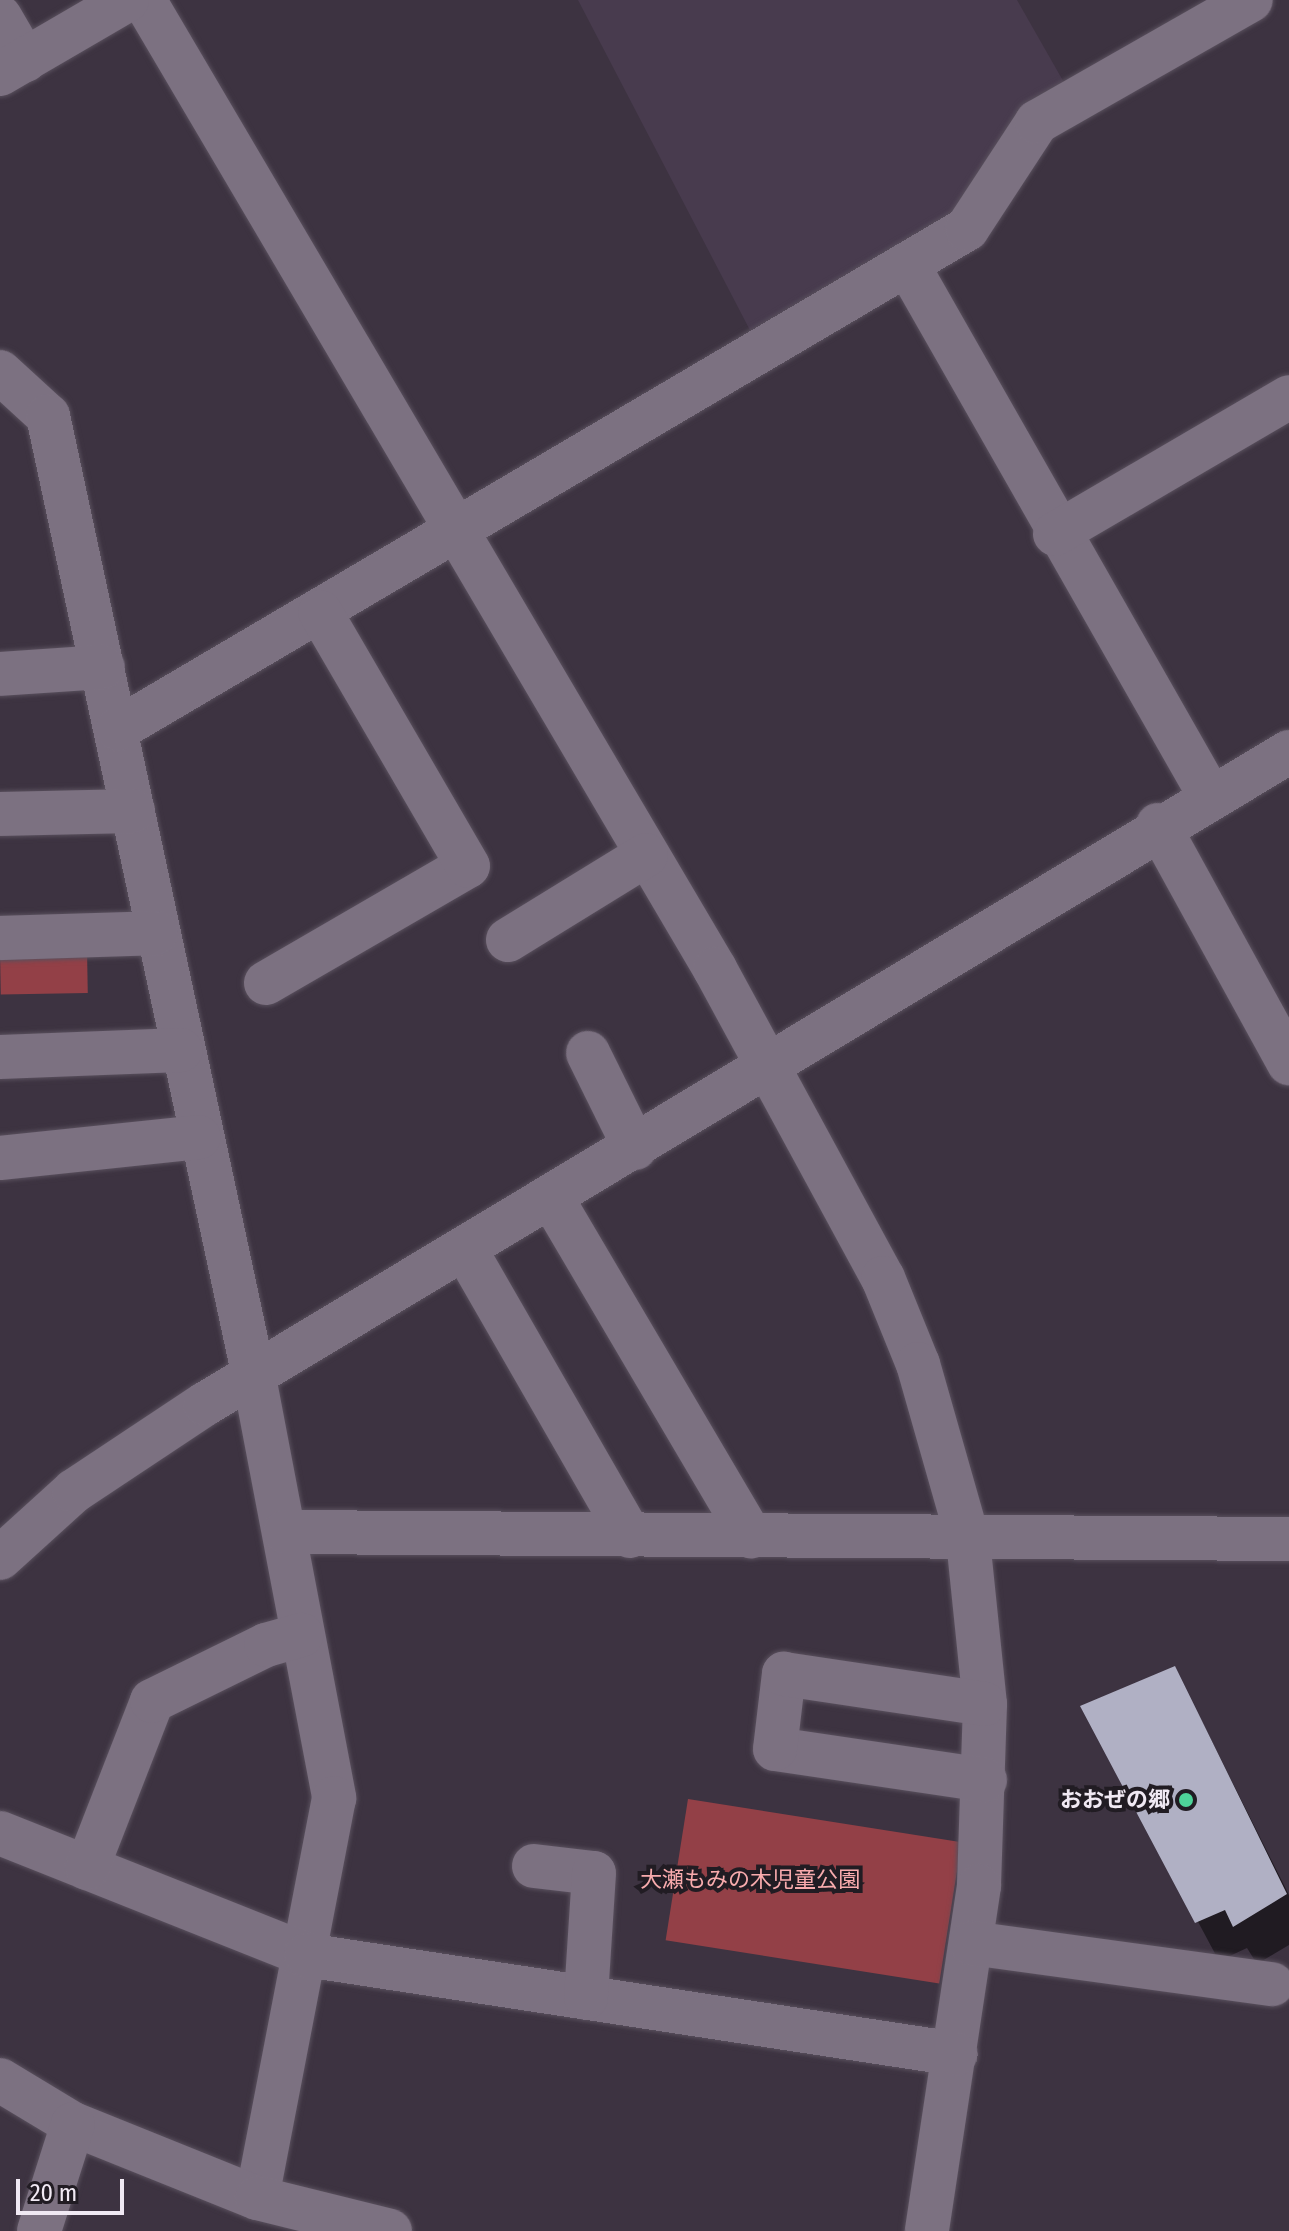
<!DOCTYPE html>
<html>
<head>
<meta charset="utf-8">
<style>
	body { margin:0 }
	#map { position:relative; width:1289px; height:2231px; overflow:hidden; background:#3d3341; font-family:"Fira Sans Condensed","Noto Sans JP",sans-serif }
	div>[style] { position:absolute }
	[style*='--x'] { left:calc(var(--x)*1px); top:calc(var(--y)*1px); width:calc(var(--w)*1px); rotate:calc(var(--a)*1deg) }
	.built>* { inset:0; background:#483b4e }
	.green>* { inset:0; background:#934047; transform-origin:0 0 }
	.shadow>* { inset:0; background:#0007 }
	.building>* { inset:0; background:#b0b0c4 }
	.roads { filter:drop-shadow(0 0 2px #59505d) drop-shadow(0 0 2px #59505d) }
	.minor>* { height:44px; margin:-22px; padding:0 22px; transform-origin:22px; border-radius:22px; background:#7c7181 }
	.dots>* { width:22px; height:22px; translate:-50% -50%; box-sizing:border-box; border:4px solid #211c23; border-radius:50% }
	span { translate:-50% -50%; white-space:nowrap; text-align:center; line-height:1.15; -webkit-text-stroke:8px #211c23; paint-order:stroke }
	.poi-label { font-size:22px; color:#f0e9f3; font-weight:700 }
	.right { translate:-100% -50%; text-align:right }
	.park-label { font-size:22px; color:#f8abad }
	.scale { position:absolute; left:16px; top:2179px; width:108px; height:36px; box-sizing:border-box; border:4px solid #f0e9f3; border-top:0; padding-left:10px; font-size:24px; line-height:28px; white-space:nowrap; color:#f0e9f3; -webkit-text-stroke:6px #211c23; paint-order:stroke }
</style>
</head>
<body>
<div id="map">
	<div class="built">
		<i style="clip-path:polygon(578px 0,1017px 0,1066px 86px,957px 223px,753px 336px)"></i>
	</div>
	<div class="green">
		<i style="left:87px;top:949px;width:44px;height:87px;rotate:89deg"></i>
		<i style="left:688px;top:1799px;width:277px;height:143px;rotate:9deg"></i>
	</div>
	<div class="shadow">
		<i style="clip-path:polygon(1175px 1668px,1289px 1895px,1289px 1945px,1257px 1964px,1247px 1948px,1219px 1961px,1083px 1707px)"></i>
	</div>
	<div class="building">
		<i style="clip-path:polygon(1175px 1666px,1287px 1894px,1233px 1927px,1225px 1910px,1195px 1923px,1080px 1706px)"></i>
	</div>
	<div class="roads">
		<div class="minor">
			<i style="--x:144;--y:0;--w:1125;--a:59.49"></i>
			<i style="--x:715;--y:969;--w:352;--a:61.5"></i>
			<i style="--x:883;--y:1278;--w:93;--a:67.9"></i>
			<i style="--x:918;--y:1364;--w:183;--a:74.1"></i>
			<i style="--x:968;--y:1540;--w:165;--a:84.1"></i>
			<i style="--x:985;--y:1704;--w:182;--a:91.9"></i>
			<i style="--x:979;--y:1886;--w:349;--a:98.6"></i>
			<i style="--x:0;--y:17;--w:50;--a:59.8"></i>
			<i style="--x:0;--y:74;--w:147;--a:-30.2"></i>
			<i style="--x:907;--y:264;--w:610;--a:60.33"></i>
			<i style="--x:0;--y:372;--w:65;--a:42.5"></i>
			<i style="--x:48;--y:416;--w:983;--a:77.9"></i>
			<i style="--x:254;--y:1377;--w:429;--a:79.2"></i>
			<i style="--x:334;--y:1798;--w:407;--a:100.9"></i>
			<i style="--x:1055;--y:534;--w:271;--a:-30.3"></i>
			<i style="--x:0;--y:674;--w:103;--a:-3.9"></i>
			<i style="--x:118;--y:729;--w:985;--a:-30.5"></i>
			<i style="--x:967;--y:229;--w:128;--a:-56.8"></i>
			<i style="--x:1037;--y:122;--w:246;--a:-29.7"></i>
			<i style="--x:0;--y:814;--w:133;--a:-1.3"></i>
			<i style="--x:1158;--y:825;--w:272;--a:61.2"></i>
			<i style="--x:0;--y:938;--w:156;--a:-1.8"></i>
			<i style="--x:508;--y:940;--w:162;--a:-31.6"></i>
			<i style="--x:266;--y:983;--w:233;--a:-30.1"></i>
			<i style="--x:468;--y:866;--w:294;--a:-120.2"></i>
			<i style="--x:588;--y:1053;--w:106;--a:63.7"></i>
			<i style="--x:0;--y:1057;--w:181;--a:-2.2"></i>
			<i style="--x:0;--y:1158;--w:200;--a:-6"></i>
			<i style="--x:551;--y:1197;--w:394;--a:59.5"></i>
			<i style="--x:465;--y:1249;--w:331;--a:60.1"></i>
			<i style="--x:285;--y:1532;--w:1004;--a:0.4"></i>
			<i style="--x:0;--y:1558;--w:100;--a:-42.2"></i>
			<i style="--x:74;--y:1491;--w:157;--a:-33.6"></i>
			<i style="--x:205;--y:1404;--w:1265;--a:-31.03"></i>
			<i style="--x:985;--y:1780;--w:212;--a:-171.6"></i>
			<i style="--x:775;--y:1749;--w:76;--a:-83.2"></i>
			<i style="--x:784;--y:1674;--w:203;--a:8.5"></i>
			<i style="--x:0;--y:1833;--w:329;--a:21.7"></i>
			<i style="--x:306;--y:1955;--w:657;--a:8.66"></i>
			<i style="--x:534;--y:1866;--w:60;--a:6.7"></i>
			<i style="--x:594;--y:1873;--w:125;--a:93.7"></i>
			<i style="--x:87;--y:1868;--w:179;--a:-68.7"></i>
			<i style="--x:152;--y:1701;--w:127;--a:-26.2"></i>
			<i style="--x:266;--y:1645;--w:37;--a:-16"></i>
			<i style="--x:971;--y:1943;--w:304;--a:7.8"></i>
			<i style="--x:0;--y:2080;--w:85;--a:31.1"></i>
			<i style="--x:73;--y:2124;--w:198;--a:21.9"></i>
			<i style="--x:257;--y:2198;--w:137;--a:13.9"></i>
			<i style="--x:39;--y:2231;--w:112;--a:-72.4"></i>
		</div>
	</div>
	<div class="dots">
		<i style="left:1186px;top:1800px;background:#4ed399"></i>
	</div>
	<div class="poi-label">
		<span class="right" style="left:1170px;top:1800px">おおぜの郷</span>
	</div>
	<div class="park-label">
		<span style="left:750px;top:1880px">大瀬もみの木児童公園</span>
	</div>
	<div class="scale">20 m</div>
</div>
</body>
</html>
